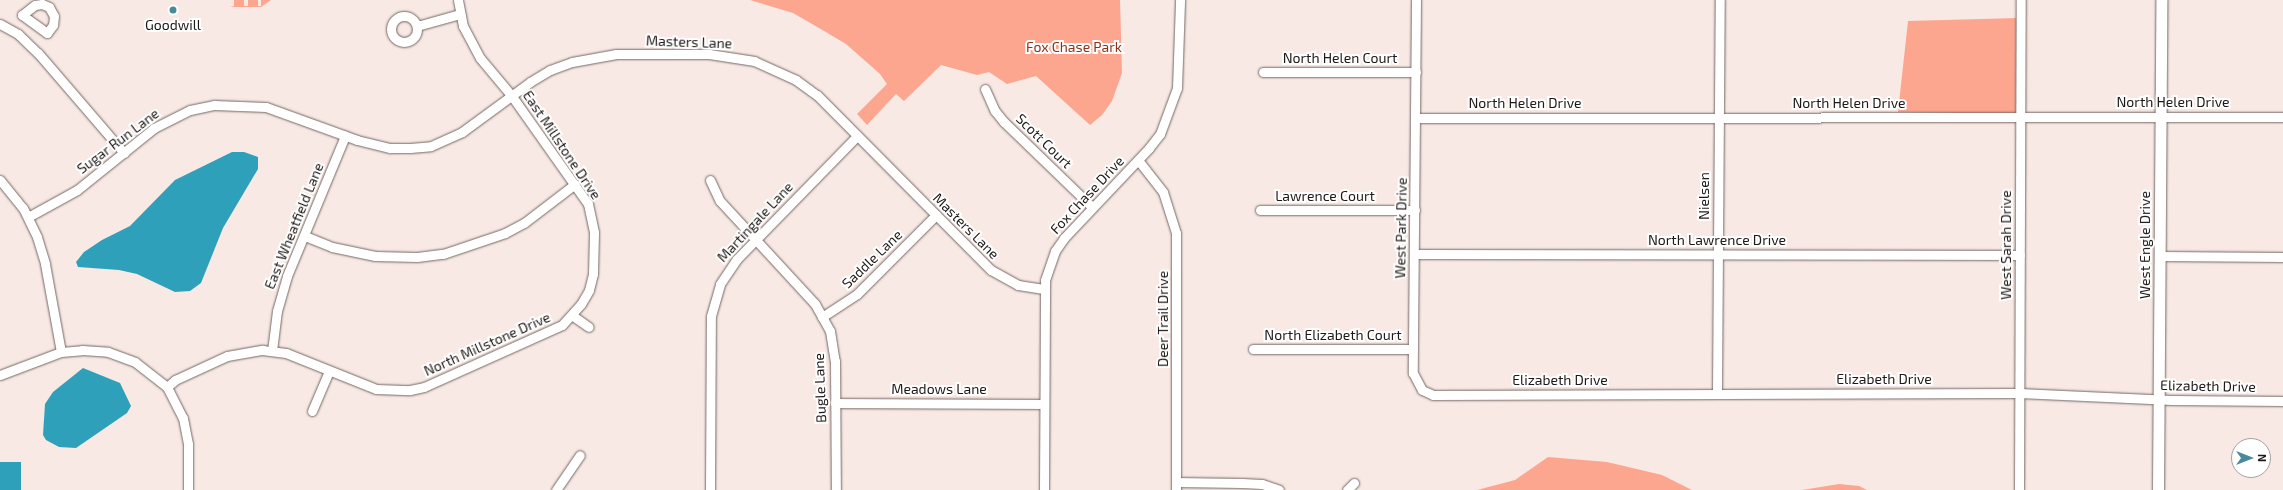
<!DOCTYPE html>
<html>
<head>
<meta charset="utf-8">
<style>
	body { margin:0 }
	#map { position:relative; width:2283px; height:490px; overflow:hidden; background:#f8e9e4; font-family:"Exo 2",sans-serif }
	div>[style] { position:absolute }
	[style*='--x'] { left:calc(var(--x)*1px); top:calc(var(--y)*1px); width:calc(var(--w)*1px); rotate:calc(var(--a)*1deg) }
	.green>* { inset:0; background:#fda68f }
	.water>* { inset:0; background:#2fa0b9; transform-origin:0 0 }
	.roads { filter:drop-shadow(0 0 1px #746764) drop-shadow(0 0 1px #746764) }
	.minor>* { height:9px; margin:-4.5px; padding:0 4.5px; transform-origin:4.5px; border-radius:4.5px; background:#fff }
	.minor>.ring { margin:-4.5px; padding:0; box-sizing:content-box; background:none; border:9px solid #fff; border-radius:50% }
	.tertiary>* { height:11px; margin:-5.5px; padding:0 5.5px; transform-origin:5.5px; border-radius:5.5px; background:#fff }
	.dots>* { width:11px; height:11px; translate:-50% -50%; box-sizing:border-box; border:2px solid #fff; border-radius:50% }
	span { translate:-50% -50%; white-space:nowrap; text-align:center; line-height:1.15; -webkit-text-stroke:4px #fff; paint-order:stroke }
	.poi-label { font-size:14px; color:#1e1817 }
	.street-label { font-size:14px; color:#1e1817 }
	.park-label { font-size:14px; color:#8c321a }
	.north { position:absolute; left:2231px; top:438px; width:40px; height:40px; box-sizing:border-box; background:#fff; border:1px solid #a5a3a2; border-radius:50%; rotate:90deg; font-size:11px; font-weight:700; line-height:16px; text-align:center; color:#1e1817 }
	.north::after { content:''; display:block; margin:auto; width:14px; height:18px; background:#488a9b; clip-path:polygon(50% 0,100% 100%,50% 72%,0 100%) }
</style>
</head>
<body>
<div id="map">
	<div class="green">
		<i style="clip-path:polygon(234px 0,244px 0,244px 6px,248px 6px,248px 0,258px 0,258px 6px,261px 6px,261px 0,271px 0,261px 7px,230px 7px,234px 6px)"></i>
		<i style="clip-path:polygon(750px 0,1120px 0,1122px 73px,1112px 101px,1102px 115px,1090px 125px,1036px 76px,1007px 84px,989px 72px,977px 75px,941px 65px,904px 101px,896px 94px,867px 125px,857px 114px,887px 84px,880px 74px,846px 44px,819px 28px,793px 13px)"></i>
		<i style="clip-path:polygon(2018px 18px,2019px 114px,1898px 112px,1908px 21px)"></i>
		<i style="clip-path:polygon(1548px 457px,1607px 462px,1662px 475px,1692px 490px,1477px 490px,1515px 480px)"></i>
		<i style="clip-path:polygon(1839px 484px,1859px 486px,1867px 490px,1802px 490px)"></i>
	</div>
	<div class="water">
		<i style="clip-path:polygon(232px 152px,244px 152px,258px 157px,258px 169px,223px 228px,201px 283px,190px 291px,175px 292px,137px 274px,119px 270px,78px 267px,76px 262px,84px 252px,102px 240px,130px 226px,175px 180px)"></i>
		<i style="clip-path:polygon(83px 368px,120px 383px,131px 406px,127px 413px,76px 448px,59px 447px,46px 440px,43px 435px,45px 404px,53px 392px)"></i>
		<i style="left:0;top:462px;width:21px;height:28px"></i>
	</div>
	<div class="roads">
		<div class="minor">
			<i style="--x:1416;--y:0;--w:373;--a:90.5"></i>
			<i style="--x:1413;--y:373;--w:19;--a:62"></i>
			<i style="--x:1422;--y:390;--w:12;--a:24"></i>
			<i style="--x:1433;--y:395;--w:586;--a:-0.2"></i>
			<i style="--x:2019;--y:393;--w:153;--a:2.6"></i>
			<i style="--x:2172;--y:400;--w:111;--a:0.5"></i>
			<i style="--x:42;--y:4;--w:8;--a:23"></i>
			<i style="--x:49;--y:7;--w:10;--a:61"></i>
			<i style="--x:54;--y:16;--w:9;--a:96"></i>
			<i style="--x:53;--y:25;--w:10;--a:127"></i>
			<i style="--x:47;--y:33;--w:31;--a:-144"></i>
			<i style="--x:22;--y:15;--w:16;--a:-38"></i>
			<i style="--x:35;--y:5;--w:7;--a:-8"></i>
			<i class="ring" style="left:391px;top:16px;width:17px;height:17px"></i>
			<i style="--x:0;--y:24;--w:21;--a:29"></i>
			<i style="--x:18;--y:34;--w:28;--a:44"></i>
			<i style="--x:38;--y:53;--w:132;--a:49.3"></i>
			<i style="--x:417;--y:26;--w:45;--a:-15.6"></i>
			<i style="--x:1263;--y:72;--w:153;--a:0"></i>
			<i style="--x:985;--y:89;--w:24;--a:66"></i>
			<i style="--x:995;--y:111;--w:14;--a:51"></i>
			<i style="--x:1004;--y:122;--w:122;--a:44"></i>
			<i style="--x:1416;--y:118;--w:867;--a:-0.07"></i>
			<i style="--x:1138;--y:160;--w:41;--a:52"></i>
			<i style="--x:1163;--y:192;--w:43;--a:72.4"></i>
			<i style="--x:1176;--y:233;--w:257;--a:90"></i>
			<i style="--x:0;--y:180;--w:36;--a:51"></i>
			<i style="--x:23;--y:208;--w:32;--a:64"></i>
			<i style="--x:37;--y:237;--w:28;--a:73"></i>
			<i style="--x:45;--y:264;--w:89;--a:79.7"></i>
			<i style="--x:710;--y:180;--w:23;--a:65"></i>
			<i style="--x:720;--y:201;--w:140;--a:47.3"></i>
			<i style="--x:815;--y:304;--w:31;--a:61"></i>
			<i style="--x:830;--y:331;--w:30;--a:81"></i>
			<i style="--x:835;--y:361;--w:129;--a:89.6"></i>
			<i style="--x:1260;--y:210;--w:155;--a:0"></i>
			<i style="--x:28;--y:217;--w:56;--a:-28.9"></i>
			<i style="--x:77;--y:190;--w:99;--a:-38.8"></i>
			<i style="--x:154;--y:128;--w:40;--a:-26.6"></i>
			<i style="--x:190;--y:110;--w:25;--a:-12"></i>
			<i style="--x:214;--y:105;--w:52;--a:2.2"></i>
			<i style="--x:266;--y:107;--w:97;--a:19.9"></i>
			<i style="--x:357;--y:140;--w:34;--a:14"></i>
			<i style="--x:390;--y:148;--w:20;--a:0"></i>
			<i style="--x:410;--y:148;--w:21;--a:-5"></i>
			<i style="--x:431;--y:146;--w:34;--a:-24"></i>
			<i style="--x:462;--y:132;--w:84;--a:-36.3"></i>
			<i style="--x:530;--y:82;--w:23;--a:-31"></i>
			<i style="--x:550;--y:70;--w:23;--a:-20"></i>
			<i style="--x:572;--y:62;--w:45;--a:-10.3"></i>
			<i style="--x:616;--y:54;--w:93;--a:0"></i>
			<i style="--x:709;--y:54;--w:46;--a:8.8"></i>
			<i style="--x:754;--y:61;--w:46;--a:24.3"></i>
			<i style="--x:796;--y:80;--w:26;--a:36"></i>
			<i style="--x:817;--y:95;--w:247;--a:45.2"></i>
			<i style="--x:991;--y:270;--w:31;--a:29"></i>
			<i style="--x:1018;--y:285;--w:26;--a:9"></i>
			<i style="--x:305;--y:236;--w:29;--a:22"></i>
			<i style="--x:332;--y:247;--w:44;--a:11.8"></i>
			<i style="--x:375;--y:256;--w:42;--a:1.4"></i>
			<i style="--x:417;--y:257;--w:26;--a:-7"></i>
			<i style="--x:443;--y:254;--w:65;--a:-18.7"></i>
			<i style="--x:505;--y:233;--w:21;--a:-28"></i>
			<i style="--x:524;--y:223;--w:64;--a:-37.4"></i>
			<i style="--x:1414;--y:254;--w:606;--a:0.09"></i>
			<i style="--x:2160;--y:256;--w:123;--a:0.5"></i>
			<i style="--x:573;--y:316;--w:19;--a:35"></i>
			<i style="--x:822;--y:317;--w:42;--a:-33.3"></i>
			<i style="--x:857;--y:294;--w:112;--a:-45"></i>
			<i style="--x:1253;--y:349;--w:160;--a:0"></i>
			<i style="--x:272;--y:351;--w:40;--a:-82.9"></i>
			<i style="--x:277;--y:311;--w:36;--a:-74"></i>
			<i style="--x:287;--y:276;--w:152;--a:-67.5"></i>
			<i style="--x:0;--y:375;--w:65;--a:-20.7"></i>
			<i style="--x:61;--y:352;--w:21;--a:-5"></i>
			<i style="--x:82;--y:350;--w:26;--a:4"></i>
			<i style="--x:108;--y:352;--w:29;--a:20"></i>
			<i style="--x:135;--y:362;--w:41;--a:38"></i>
			<i style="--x:167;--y:387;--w:35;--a:63"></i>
			<i style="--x:183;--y:418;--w:26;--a:79"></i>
			<i style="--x:188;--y:444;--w:46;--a:90"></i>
			<i style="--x:167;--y:387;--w:11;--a:-41"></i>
			<i style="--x:175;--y:380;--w:57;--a:-24.8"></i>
			<i style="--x:227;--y:356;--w:36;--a:-10"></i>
			<i style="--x:262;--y:350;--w:24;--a:7"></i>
			<i style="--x:286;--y:353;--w:97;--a:21.8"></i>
			<i style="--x:376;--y:389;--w:34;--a:2"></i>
			<i style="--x:410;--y:390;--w:14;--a:-12"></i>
			<i style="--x:424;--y:387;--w:151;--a:-24.2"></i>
			<i style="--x:562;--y:325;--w:28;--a:-48"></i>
			<i style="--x:581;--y:304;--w:16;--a:-60"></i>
			<i style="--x:589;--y:290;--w:16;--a:-76"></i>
			<i style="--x:593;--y:274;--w:42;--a:-88.6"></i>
			<i style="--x:594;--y:232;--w:29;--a:-102"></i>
			<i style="--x:588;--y:204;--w:133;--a:-125.2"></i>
			<i style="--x:511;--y:95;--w:48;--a:-130"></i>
			<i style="--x:480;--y:58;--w:36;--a:-118"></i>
			<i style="--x:463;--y:26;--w:26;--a:-101"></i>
			<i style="--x:1717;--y:392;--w:392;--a:-89.6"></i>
			<i style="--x:835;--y:403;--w:209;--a:0.3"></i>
			<i style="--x:312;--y:411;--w:43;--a:-67"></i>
			<i style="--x:1176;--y:482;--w:66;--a:0.9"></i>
			<i style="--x:1242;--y:483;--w:20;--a:3"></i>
			<i style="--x:1262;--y:484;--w:18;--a:19"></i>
			<i style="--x:556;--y:490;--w:42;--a:-55.6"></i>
			<i style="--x:710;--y:490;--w:174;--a:-89.7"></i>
			<i style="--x:711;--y:316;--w:33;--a:-74"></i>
			<i style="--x:720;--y:284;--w:30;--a:-56"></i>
			<i style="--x:737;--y:259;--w:172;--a:-45.7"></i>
			<i style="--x:1044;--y:490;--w:210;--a:-89.7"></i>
			<i style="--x:1045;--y:280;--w:31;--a:-71"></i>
			<i style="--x:1055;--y:251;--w:16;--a:-55"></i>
			<i style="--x:1064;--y:238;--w:124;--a:-46.6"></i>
			<i style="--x:1149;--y:148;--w:18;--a:-52"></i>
			<i style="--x:1160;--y:134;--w:49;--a:-69.7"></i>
			<i style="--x:1177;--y:88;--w:88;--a:-88"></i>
			<i style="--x:1347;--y:490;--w:10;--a:-45"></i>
			<i style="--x:2019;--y:490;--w:490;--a:-89.8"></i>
		</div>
		<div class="tertiary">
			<i style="--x:2158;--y:490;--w:490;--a:-89.6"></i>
		</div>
	</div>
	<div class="dots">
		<i style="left:173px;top:10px;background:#488a9b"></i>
	</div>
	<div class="poi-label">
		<span style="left:173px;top:25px">Goodwill</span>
	</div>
	<div class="street-label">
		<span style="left:689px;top:42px;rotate:2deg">Masters Lane</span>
		<span style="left:1340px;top:58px">North Helen Court</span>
		<span style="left:2173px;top:102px">North Helen Drive</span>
		<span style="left:1525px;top:103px">North Helen Drive</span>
		<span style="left:1849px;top:103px">North Helen Drive</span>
		<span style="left:118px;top:141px;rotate:-37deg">Sugar Run Lane</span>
		<span style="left:1044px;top:141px;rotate:44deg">Scott Court</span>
		<span style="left:562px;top:145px;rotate:56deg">East Millstone Drive</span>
		<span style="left:1087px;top:195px;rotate:-47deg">Fox Chase Drive</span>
		<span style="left:1325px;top:196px">Lawrence Court</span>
		<span style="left:1704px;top:196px;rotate:-90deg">Nielsen</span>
		<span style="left:755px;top:222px;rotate:-47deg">Martingale Lane</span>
		<span style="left:294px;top:226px;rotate:-68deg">East Wheatfield Lane</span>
		<span style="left:966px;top:226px;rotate:45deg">Masters Lane</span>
		<span style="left:1401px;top:228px;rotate:-89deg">West Park Drive</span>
		<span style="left:1717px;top:240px">North Lawrence Drive</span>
		<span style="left:2006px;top:245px;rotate:-90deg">West Sarah Drive</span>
		<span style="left:2145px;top:245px;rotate:-90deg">West Engle Drive</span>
		<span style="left:872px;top:259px;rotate:-44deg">Saddle Lane</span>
		<span style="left:1163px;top:319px;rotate:-90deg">Deer Trail Drive</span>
		<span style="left:1333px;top:335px">North Elizabeth Court</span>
		<span style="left:487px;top:344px;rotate:-24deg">North Millstone Drive</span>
		<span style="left:1884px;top:379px">Elizabeth Drive</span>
		<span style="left:1560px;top:380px">Elizabeth Drive</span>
		<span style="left:2208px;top:386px;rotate:1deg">Elizabeth Drive</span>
		<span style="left:820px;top:388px;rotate:-92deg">Bugle Lane</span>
		<span style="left:939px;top:389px">Meadows Lane</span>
	</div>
	<div class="park-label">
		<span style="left:1074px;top:47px">Fox Chase Park</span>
	</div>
	<div class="north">N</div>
</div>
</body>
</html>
